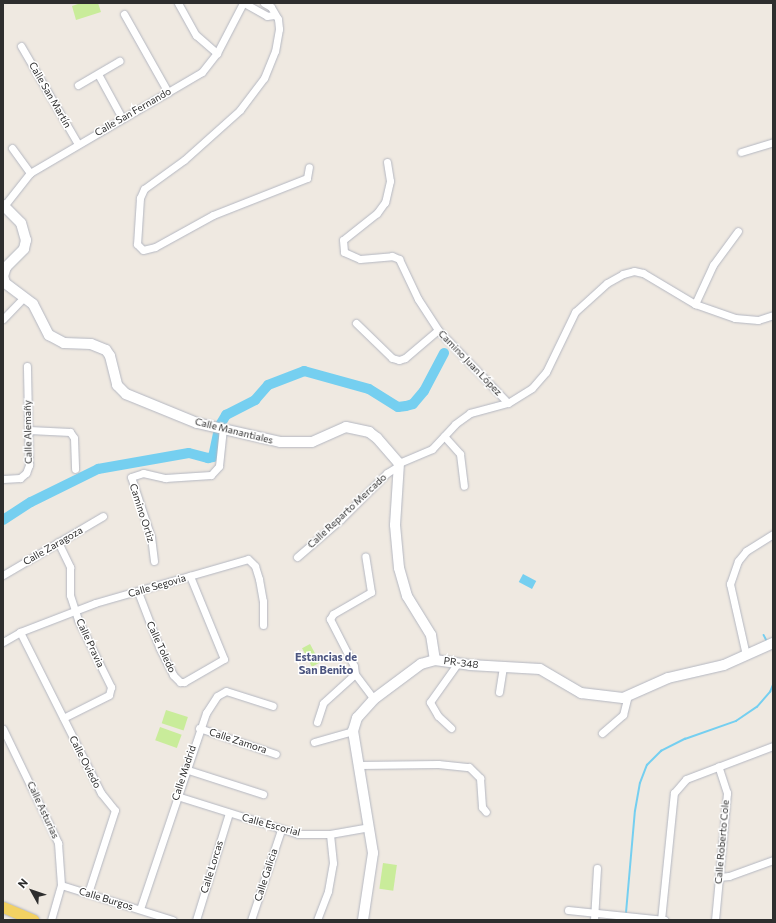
<!DOCTYPE html>
<html>
<head>
<meta charset="utf-8">
<style>
	body { margin:0 }
	#map { position:relative; width:776px; height:923px; overflow:hidden; background:#efe9e1; font-family:Commissioner,sans-serif }
	div>[style] { position:absolute }
	[style*='--x'] { left:calc(var(--x)*1px); top:calc(var(--y)*1px); width:calc(var(--w)*1px); rotate:calc(var(--a)*1deg) }
	.pitch>* { inset:0; background:#c9ec9a; transform-origin:0 0 }
	.water>* { inset:0; background:#75cff0; transform-origin:0 0 }
	.stream>* { height:1.5px; margin:-0.75px; padding:0 0.75px; transform-origin:0.75px; border-radius:0.75px; background:#75cff0 }
	.river>* { height:10px; margin:-5px; padding:0 5px; transform-origin:5px; border-radius:5px; background:#75cff0 }
	.roads { filter:drop-shadow(0 0 1px #b4b7c1) drop-shadow(0 0 1px #b4b7c1) }
	.street>* { height:7px; margin:-3.5px; padding:0 3.5px; transform-origin:3.5px; border-radius:3.5px; background:#fff }
	.secondary>* { height:10px; margin:-5px; padding:0 5px; transform-origin:5px; border-radius:5px; background:#fff }
	.primary>* { height:11px; margin:-5.5px; padding:0 5.5px; transform-origin:5.5px; border-radius:5.5px; background:#f2d163 }
	span { translate:-50% -50%; white-space:nowrap; text-align:center; line-height:1.15; -webkit-text-stroke:3px #fff; paint-order:stroke }
	.street-label { font-size:10px; color:#2e2e2e }
	.neighbourhood-label { font-size:11px; color:#4d5680; font-weight:700 }
	.frame { position:absolute; inset:0; border:4px solid #2e2e2e; pointer-events:none }
	.north { position:absolute; left:12px; top:871px; width:40px; height:40px; -webkit-text-stroke:3px #fff; paint-order:stroke; rotate:310deg; font-size:11px; font-weight:700; line-height:16px; text-align:center; color:#2e2e2e }
	.north::after { content:''; display:block; margin:auto; width:14px; height:18px; background:#2e2e2e; clip-path:polygon(50% 0,100% 100%,50% 72%,0 100%) }
</style>
</head>
<body>
<div id="map">
	<div class="pitch">
		<i style="clip-path:polygon(81px 3px,98px 3px,101px 12px,76px 20px,72px 6px)"></i>
		<i style="left:310px;top:644px;width:21px;height:9px;rotate:62deg"></i>
		<i style="left:166px;top:710px;width:23px;height:14px;rotate:18deg"></i>
		<i style="left:160px;top:727px;width:23px;height:14px;rotate:20deg"></i>
		<i style="left:383px;top:863px;width:14px;height:26px;rotate:8deg"></i>
	</div>
	<div class="water">
		<i style="left:523px;top:574px;width:15px;height:9px;rotate:28deg"></i>
	</div>
	<div class="stream">
		<i style="--x:764;--y:635;--w:7;--a:63"></i>
		<i style="--x:626;--y:913;--w:102;--a:-85"></i>
		<i style="--x:635;--y:811;--w:28;--a:-80"></i>
		<i style="--x:640;--y:783;--w:19;--a:-69"></i>
		<i style="--x:647;--y:765;--w:20;--a:-45"></i>
		<i style="--x:661;--y:751;--w:27;--a:-27"></i>
		<i style="--x:685;--y:739;--w:54;--a:-19.4"></i>
		<i style="--x:736;--y:721;--w:25;--a:-34"></i>
		<i style="--x:757;--y:707;--w:20;--a:-49"></i>
		<i style="--x:770;--y:692;--w:8;--a:-67"></i>
	</div>
	<div class="river">
		<i style="--x:220;--y:425;--w:12;--a:-59"></i>
		<i style="--x:226;--y:415;--w:33;--a:-27"></i>
		<i style="--x:255;--y:400;--w:20;--a:-49"></i>
		<i style="--x:268;--y:385;--w:39;--a:-21"></i>
		<i style="--x:304;--y:371;--w:67;--a:15.5"></i>
		<i style="--x:369;--y:389;--w:34;--a:32"></i>
		<i style="--x:398;--y:407;--w:8;--a:-7"></i>
		<i style="--x:406;--y:406;--w:7;--a:-16"></i>
		<i style="--x:413;--y:404;--w:17;--a:-50"></i>
		<i style="--x:424;--y:391;--w:43;--a:-62.2"></i>
		<i style="--x:3;--y:520;--w:33;--a:-33"></i>
		<i style="--x:31;--y:502;--w:75;--a:-26.2"></i>
		<i style="--x:98;--y:469;--w:92;--a:-10"></i>
		<i style="--x:189;--y:453;--w:20;--a:15"></i>
		<i style="--x:208;--y:458;--w:5;--a:-11"></i>
		<i style="--x:213;--y:457;--w:25;--a:-78"></i>
	</div>
	<div class="roads">
		<div class="street">
			<i style="--x:178;--y:3;--w:37;--a:61"></i>
			<i style="--x:196;--y:35;--w:28;--a:41"></i>
			<i style="--x:244;--y:3;--w:26;--a:29"></i>
			<i style="--x:267;--y:16;--w:7;--a:-8"></i>
			<i style="--x:264;--y:3;--w:8;--a:30"></i>
			<i style="--x:271;--y:7;--w:14;--a:60"></i>
			<i style="--x:278;--y:19;--w:10;--a:84"></i>
			<i style="--x:279;--y:29;--w:22;--a:100"></i>
			<i style="--x:275;--y:51;--w:29;--a:112"></i>
			<i style="--x:264;--y:78;--w:40;--a:127"></i>
			<i style="--x:240;--y:110;--w:75;--a:138.2"></i>
			<i style="--x:184;--y:160;--w:49;--a:144.1"></i>
			<i style="--x:144;--y:189;--w:10;--a:114"></i>
			<i style="--x:140;--y:198;--w:46;--a:93.7"></i>
			<i style="--x:137;--y:244;--w:8;--a:45"></i>
			<i style="--x:143;--y:250;--w:12;--a:-14"></i>
			<i style="--x:155;--y:247;--w:66;--a:-28.9"></i>
			<i style="--x:213;--y:215;--w:101;--a:-21.5"></i>
			<i style="--x:307;--y:178;--w:11;--a:-80"></i>
			<i style="--x:124;--y:14;--w:90;--a:60.6"></i>
			<i style="--x:21;--y:46;--w:113;--a:59.8"></i>
			<i style="--x:98;--y:74;--w:50;--a:61.4"></i>
			<i style="--x:78;--y:85;--w:48;--a:-30.3"></i>
			<i style="--x:12;--y:148;--w:31;--a:54"></i>
			<i style="--x:741;--y:152;--w:34;--a:-17"></i>
			<i style="--x:387;--y:162;--w:19;--a:81"></i>
			<i style="--x:390;--y:181;--w:22;--a:103"></i>
			<i style="--x:385;--y:202;--w:14;--a:126"></i>
			<i style="--x:377;--y:213;--w:43;--a:141.5"></i>
			<i style="--x:343;--y:240;--w:12;--a:85"></i>
			<i style="--x:344;--y:252;--w:17;--a:24"></i>
			<i style="--x:360;--y:259;--w:32;--a:-5"></i>
			<i style="--x:392;--y:256;--w:8;--a:23"></i>
			<i style="--x:399;--y:259;--w:44;--a:64.6"></i>
			<i style="--x:418;--y:299;--w:37;--a:57"></i>
			<i style="--x:438;--y:330;--w:101;--a:46.2"></i>
			<i style="--x:4;--y:206;--w:42;--a:-51.8"></i>
			<i style="--x:30;--y:173;--w:199;--a:-30.4"></i>
			<i style="--x:202;--y:72;--w:24;--a:-52"></i>
			<i style="--x:217;--y:53;--w:56;--a:-62.5"></i>
			<i style="--x:695;--y:304;--w:43;--a:-65.2"></i>
			<i style="--x:713;--y:265;--w:42;--a:-53.7"></i>
			<i style="--x:3;--y:319;--w:30;--a:-46"></i>
			<i style="--x:356;--y:323;--w:50;--a:44.2"></i>
			<i style="--x:392;--y:358;--w:7;--a:16"></i>
			<i style="--x:399;--y:360;--w:6;--a:-18"></i>
			<i style="--x:405;--y:358;--w:43;--a:-40.3"></i>
			<i style="--x:29;--y:430;--w:41;--a:2.8"></i>
			<i style="--x:70;--y:432;--w:7;--a:56"></i>
			<i style="--x:74;--y:438;--w:31;--a:88"></i>
			<i style="--x:444;--y:436;--w:24;--a:48"></i>
			<i style="--x:460;--y:454;--w:32;--a:83"></i>
			<i style="--x:399;--y:463;--w:36;--a:-23"></i>
			<i style="--x:432;--y:449;--w:34;--a:-47"></i>
			<i style="--x:455;--y:424;--w:19;--a:-36"></i>
			<i style="--x:470;--y:413;--w:39;--a:-15"></i>
			<i style="--x:508;--y:403;--w:28;--a:-32"></i>
			<i style="--x:532;--y:388;--w:21;--a:-49"></i>
			<i style="--x:546;--y:372;--w:67;--a:-64.2"></i>
			<i style="--x:575;--y:312;--w:43;--a:-42.2"></i>
			<i style="--x:607;--y:283;--w:18;--a:-29"></i>
			<i style="--x:623;--y:274;--w:11;--a:-15"></i>
			<i style="--x:634;--y:271;--w:9;--a:13"></i>
			<i style="--x:643;--y:273;--w:61;--a:30.8"></i>
			<i style="--x:695;--y:304;--w:42;--a:19.3"></i>
			<i style="--x:735;--y:318;--w:23;--a:5"></i>
			<i style="--x:758;--y:320;--w:16;--a:-18"></i>
			<i style="--x:3;--y:479;--w:17;--a:-3"></i>
			<i style="--x:20;--y:478;--w:8;--a:-40"></i>
			<i style="--x:26;--y:473;--w:9;--a:-69"></i>
			<i style="--x:29;--y:465;--w:99;--a:-91.2"></i>
			<i style="--x:58;--y:542;--w:28;--a:64"></i>
			<i style="--x:70;--y:567;--w:28;--a:90"></i>
			<i style="--x:70;--y:595;--w:26;--a:72"></i>
			<i style="--x:78;--y:620;--w:75;--a:63.8"></i>
			<i style="--x:111;--y:687;--w:8;--a:104"></i>
			<i style="--x:109;--y:695;--w:51;--a:153.4"></i>
			<i style="--x:297;--y:557;--w:58;--a:-40.8"></i>
			<i style="--x:341;--y:519;--w:65;--a:-45"></i>
			<i style="--x:387;--y:473;--w:13;--a:-32"></i>
			<i style="--x:154;--y:561;--w:24;--a:-97"></i>
			<i style="--x:151;--y:537;--w:63;--a:-108.4"></i>
			<i style="--x:131;--y:477;--w:13;--a:-18"></i>
			<i style="--x:143;--y:473;--w:23;--a:13"></i>
			<i style="--x:165;--y:478;--w:46;--a:-3.7"></i>
			<i style="--x:211;--y:475;--w:12;--a:-48"></i>
			<i style="--x:219;--y:466;--w:36;--a:-84"></i>
			<i style="--x:3;--y:575;--w:116;--a:-30.5"></i>
			<i style="--x:138;--y:592;--w:61;--a:68.9"></i>
			<i style="--x:160;--y:649;--w:29;--a:63"></i>
			<i style="--x:173;--y:675;--w:10;--a:45"></i>
			<i style="--x:180;--y:682;--w:4;--a:0"></i>
			<i style="--x:184;--y:682;--w:46;--a:-29.9"></i>
			<i style="--x:224;--y:659;--w:90;--a:-112.3"></i>
			<i style="--x:20;--y:632;--w:180;--a:63.3"></i>
			<i style="--x:101;--y:793;--w:22;--a:51"></i>
			<i style="--x:115;--y:810;--w:87;--a:108"></i>
			<i style="--x:3;--y:642;--w:20;--a:-30"></i>
			<i style="--x:20;--y:632;--w:80;--a:-21.1"></i>
			<i style="--x:95;--y:603;--w:159;--a:-16"></i>
			<i style="--x:248;--y:559;--w:10;--a:45"></i>
			<i style="--x:255;--y:566;--w:14;--a:73"></i>
			<i style="--x:259;--y:579;--w:22;--a:80"></i>
			<i style="--x:263;--y:601;--w:24;--a:90"></i>
			<i style="--x:746;--y:655;--w:73;--a:-102.7"></i>
			<i style="--x:730;--y:584;--w:24;--a:-71"></i>
			<i style="--x:738;--y:561;--w:13;--a:-51"></i>
			<i style="--x:746;--y:551;--w:32;--a:-32"></i>
			<i style="--x:355;--y:674;--w:31;--a:53"></i>
			<i style="--x:499;--y:692;--w:25;--a:-81"></i>
			<i style="--x:317;--y:722;--w:20;--a:-72"></i>
			<i style="--x:323;--y:703;--w:43;--a:-42.2"></i>
			<i style="--x:355;--y:674;--w:8;--a:-97"></i>
			<i style="--x:354;--y:666;--w:53;--a:-117.1"></i>
			<i style="--x:330;--y:619;--w:6;--a:-59"></i>
			<i style="--x:333;--y:614;--w:44;--a:-30.1"></i>
			<i style="--x:371;--y:592;--w:36;--a:-99"></i>
			<i style="--x:199;--y:728;--w:81;--a:18.7"></i>
			<i style="--x:451;--y:728;--w:18;--a:-137"></i>
			<i style="--x:438;--y:716;--w:16;--a:-120"></i>
			<i style="--x:430;--y:702;--w:47;--a:-54.6"></i>
			<i style="--x:3;--y:729;--w:127;--a:64.2"></i>
			<i style="--x:58;--y:843;--w:42;--a:85.9"></i>
			<i style="--x:61;--y:885;--w:36;--a:106"></i>
			<i style="--x:602;--y:733;--w:28;--a:-41"></i>
			<i style="--x:623;--y:715;--w:21;--a:-76"></i>
			<i style="--x:314;--y:742;--w:41;--a:-15.8"></i>
			<i style="--x:359;--y:765;--w:79;--a:-0.7"></i>
			<i style="--x:438;--y:764;--w:31;--a:6"></i>
			<i style="--x:469;--y:767;--w:16;--a:45"></i>
			<i style="--x:480;--y:778;--w:29;--a:86"></i>
			<i style="--x:482;--y:807;--w:6;--a:51"></i>
			<i style="--x:185;--y:769;--w:82;--a:17.8"></i>
			<i style="--x:177;--y:796;--w:127;--a:17.4"></i>
			<i style="--x:298;--y:834;--w:32;--a:0"></i>
			<i style="--x:330;--y:834;--w:39;--a:-10"></i>
			<i style="--x:719;--y:877;--w:10;--a:-6"></i>
			<i style="--x:729;--y:876;--w:47;--a:-20"></i>
			<i style="--x:61;--y:885;--w:117;--a:17.4"></i>
			<i style="--x:140;--y:909;--w:207;--a:-71.4"></i>
			<i style="--x:206;--y:713;--w:20;--a:-57"></i>
			<i style="--x:217;--y:696;--w:10;--a:-29"></i>
			<i style="--x:226;--y:691;--w:49;--a:17.7"></i>
			<i style="--x:568;--y:910;--w:97;--a:5.9"></i>
			<i style="--x:196;--y:920;--w:112;--a:-72.9"></i>
			<i style="--x:251;--y:920;--w:95;--a:-71.6"></i>
			<i style="--x:317;--y:920;--w:31;--a:-69"></i>
			<i style="--x:328;--y:891;--w:28;--a:-80"></i>
			<i style="--x:333;--y:863;--w:29;--a:-96"></i>
			<i style="--x:594;--y:920;--w:52;--a:-86.7"></i>
			<i style="--x:661;--y:920;--w:128;--a:-84.2"></i>
			<i style="--x:674;--y:793;--w:18;--a:-49"></i>
			<i style="--x:686;--y:779;--w:93;--a:-20.8"></i>
			<i style="--x:715;--y:920;--w:128;--a:-84.6"></i>
			<i style="--x:727;--y:793;--w:28;--a:-108"></i>
		</div>
		<div class="secondary">
			<i style="--x:3;--y:205;--w:25;--a:45"></i>
			<i style="--x:21;--y:223;--w:18;--a:74"></i>
			<i style="--x:26;--y:240;--w:9;--a:103"></i>
			<i style="--x:24;--y:249;--w:25;--a:135"></i>
			<i style="--x:6;--y:267;--w:9;--a:108"></i>
			<i style="--x:3;--y:276;--w:7;--a:74"></i>
			<i style="--x:5;--y:283;--w:35;--a:37"></i>
			<i style="--x:33;--y:304;--w:35;--a:63"></i>
			<i style="--x:49;--y:335;--w:17;--a:28"></i>
			<i style="--x:64;--y:343;--w:27;--a:2"></i>
			<i style="--x:91;--y:344;--w:16;--a:22"></i>
			<i style="--x:106;--y:350;--w:7;--a:56"></i>
			<i style="--x:110;--y:356;--w:30;--a:76"></i>
			<i style="--x:117;--y:385;--w:13;--a:45"></i>
			<i style="--x:126;--y:394;--w:77;--a:22.2"></i>
			<i style="--x:197;--y:423;--w:85;--a:12.9"></i>
			<i style="--x:280;--y:442;--w:32;--a:0"></i>
			<i style="--x:312;--y:442;--w:37;--a:-24"></i>
			<i style="--x:346;--y:427;--w:24;--a:12"></i>
			<i style="--x:369;--y:432;--w:10;--a:37"></i>
			<i style="--x:377;--y:438;--w:33;--a:49"></i>
			<i style="--x:399;--y:463;--w:62;--a:93.7"></i>
			<i style="--x:395;--y:525;--w:43;--a:84.7"></i>
			<i style="--x:399;--y:568;--w:29;--a:74"></i>
			<i style="--x:407;--y:596;--w:46;--a:58.4"></i>
			<i style="--x:431;--y:635;--w:25;--a:81"></i>
			<i style="--x:363;--y:920;--w:68;--a:-81.5"></i>
			<i style="--x:373;--y:853;--w:124;--a:-99.3"></i>
			<i style="--x:353;--y:731;--w:14;--a:-73"></i>
			<i style="--x:357;--y:718;--w:25;--a:-48"></i>
			<i style="--x:374;--y:699;--w:59;--a:-36.7"></i>
			<i style="--x:421;--y:664;--w:15;--a:-16"></i>
			<i style="--x:435;--y:660;--w:35;--a:8"></i>
			<i style="--x:470;--y:665;--w:70;--a:3.3"></i>
			<i style="--x:540;--y:669;--w:48;--a:30.3"></i>
			<i style="--x:581;--y:693;--w:42;--a:6.8"></i>
			<i style="--x:623;--y:698;--w:49;--a:-24"></i>
			<i style="--x:668;--y:678;--w:57;--a:-13.1"></i>
			<i style="--x:724;--y:665;--w:54;--a:-24.2"></i>
		</div>
		<div class="primary">
			<i style="--x:3;--y:907;--w:33;--a:23"></i>
		</div>
	</div>
	<div class="street-label">
		<span style="left:50px;top:95px;rotate:60deg">Calle San Martín</span>
		<span style="left:133px;top:112px;rotate:-30deg">Calle San Fernando</span>
		<span style="left:470px;top:363px;rotate:46deg">Camino Juan López</span>
		<span style="left:234px;top:431px;rotate:14deg">Calle Manantiales</span>
		<span style="left:28px;top:432px;rotate:-91deg">Calle Alemañy</span>
		<span style="left:347px;top:511px;rotate:-43deg">Calle Reparto Mercado</span>
		<span style="left:142px;top:513px;rotate:72deg">Camino Ortiz</span>
		<span style="left:53px;top:546px;rotate:-30deg">Calle Zaragoza</span>
		<span style="left:157px;top:586px;rotate:-16deg">Calle Segovia</span>
		<span style="left:90px;top:643px;rotate:65deg">Calle Pravia</span>
		<span style="left:161px;top:647px;rotate:65deg">Calle Toledo</span>
		<span style="left:461px;top:663px;rotate:7deg">PR-348</span>
		<span style="left:238px;top:741px;rotate:18deg">Calle Zamora</span>
		<span style="left:85px;top:762px;rotate:63deg">Calle Oviedo</span>
		<span style="left:184px;top:773px;rotate:-72deg">Calle Madrid</span>
		<span style="left:43px;top:810px;rotate:65deg">Calle Asturias</span>
		<span style="left:271px;top:825px;rotate:15deg">Calle Escorial</span>
		<span style="left:722px;top:842px;rotate:-85deg">Calle Roberto Cole</span>
		<span style="left:212px;top:867px;rotate:-73deg">Calle Lorcas</span>
		<span style="left:266px;top:875px;rotate:-72deg">Calle Galicia</span>
		<span style="left:106px;top:899px;rotate:17deg">Calle Burgos</span>
	</div>
	<div class="neighbourhood-label">
		<span style="left:326px;top:664px">Estancias de<br>San Benito</span>
	</div>
	<div class="frame"></div>
	<div class="north">N</div>
</div>
</body>
</html>
